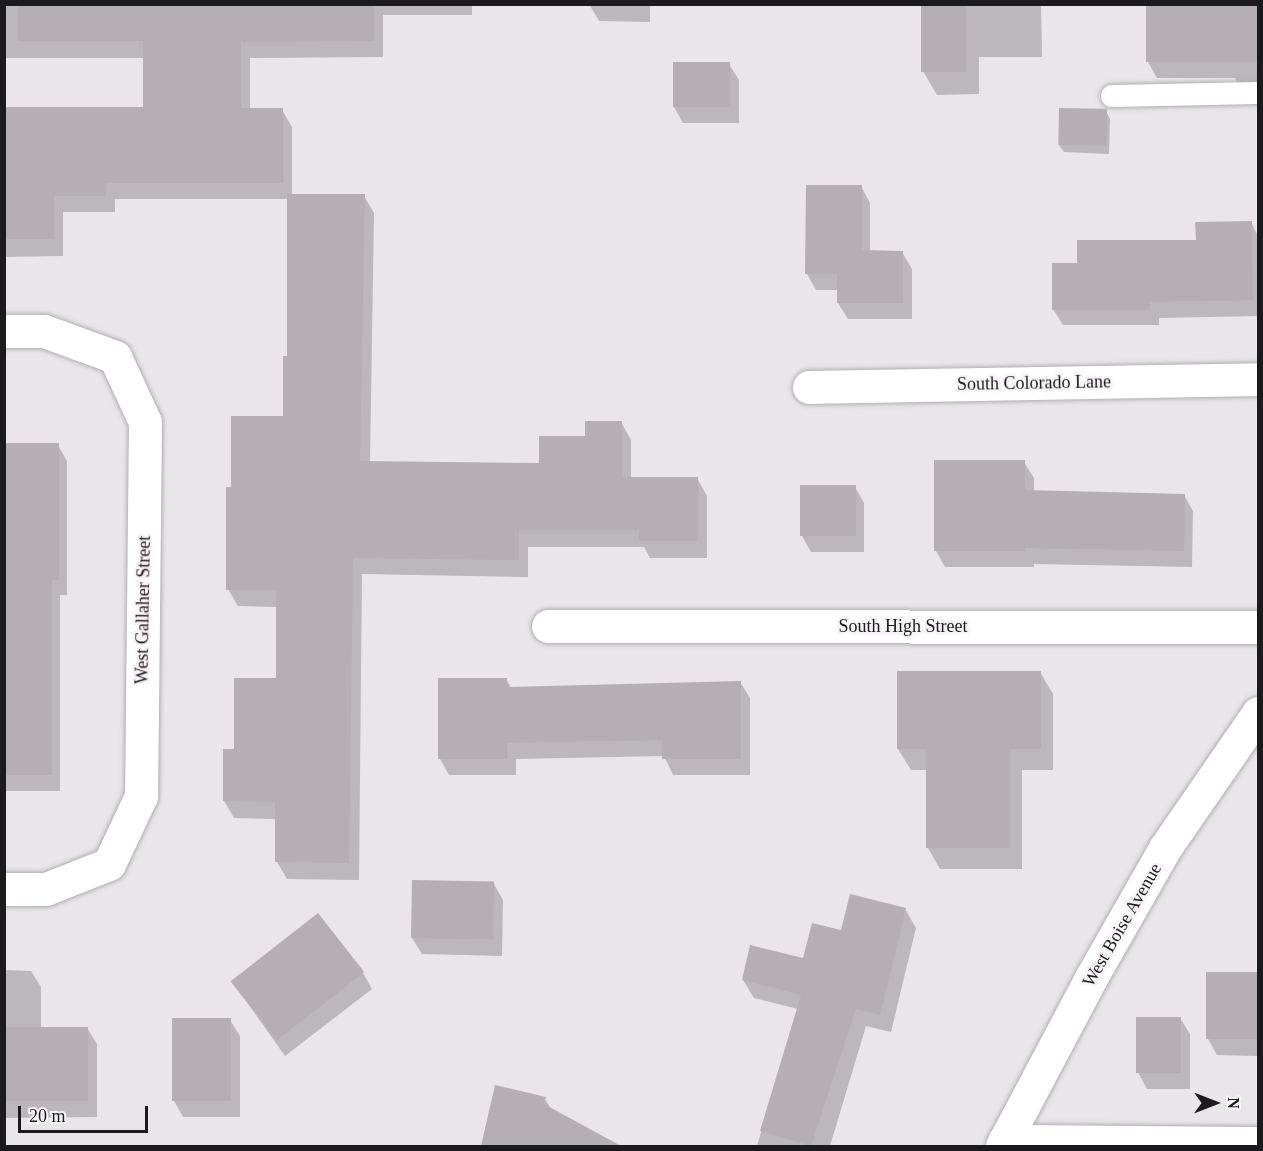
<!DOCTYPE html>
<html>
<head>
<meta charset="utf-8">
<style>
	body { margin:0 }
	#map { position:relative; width:1263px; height:1151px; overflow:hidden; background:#e9e6ea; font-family:Georgia,serif }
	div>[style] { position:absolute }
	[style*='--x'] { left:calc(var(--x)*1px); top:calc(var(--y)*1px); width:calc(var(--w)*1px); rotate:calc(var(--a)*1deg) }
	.shadow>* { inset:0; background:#0003 }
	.building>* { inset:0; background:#b4afb2; transform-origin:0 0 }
	.roads { filter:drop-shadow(0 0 2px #b1aeb2) drop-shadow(0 0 2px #b1aeb2) }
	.service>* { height:22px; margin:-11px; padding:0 11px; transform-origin:11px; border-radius:11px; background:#fff }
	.minor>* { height:33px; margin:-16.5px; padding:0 16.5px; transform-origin:16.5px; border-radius:16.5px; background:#fff }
	.tertiary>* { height:33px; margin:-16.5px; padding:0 16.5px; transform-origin:16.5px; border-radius:16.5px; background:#fff }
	span { translate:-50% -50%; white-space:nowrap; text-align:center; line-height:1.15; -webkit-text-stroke:5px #f7f3f7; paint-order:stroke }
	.street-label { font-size:18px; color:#1b1a1c }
	.frame { position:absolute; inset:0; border:6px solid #1b1a1c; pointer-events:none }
	.north { position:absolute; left:1185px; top:1073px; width:60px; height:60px; -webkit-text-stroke:4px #f7f3f7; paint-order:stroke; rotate:90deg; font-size:16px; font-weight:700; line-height:24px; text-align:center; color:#1b1a1c }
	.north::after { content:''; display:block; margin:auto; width:21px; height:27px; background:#1b1a1c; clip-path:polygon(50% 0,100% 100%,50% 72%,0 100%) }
	.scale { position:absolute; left:18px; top:1106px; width:130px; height:27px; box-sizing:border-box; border:3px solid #1b1a1c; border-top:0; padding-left:8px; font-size:18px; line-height:21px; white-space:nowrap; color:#1b1a1c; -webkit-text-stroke:4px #f7f3f7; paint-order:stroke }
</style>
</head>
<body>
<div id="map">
	<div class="shadow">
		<i style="clip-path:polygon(evenodd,4px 4px,472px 4px,472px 15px,383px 15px,383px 57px,250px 58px,250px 110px,282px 110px,292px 127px,292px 196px,364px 196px,374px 213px,370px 463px,541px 464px,621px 422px,631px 440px,631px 478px,697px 478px,707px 496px,707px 558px,650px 558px,644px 547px,528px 547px,528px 577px,362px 574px,359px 880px,287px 879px,277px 862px,277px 819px,234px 818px,224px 801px,236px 751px,277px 680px,277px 607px,238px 606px,228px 589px,233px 488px,285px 418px,289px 357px,289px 199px,115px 199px,115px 212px,63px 212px,63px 256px,4px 257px,4px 4px,5px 58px,145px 58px,145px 109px,5px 109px,5px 58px)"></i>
		<i style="clip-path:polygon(589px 4px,650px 4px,650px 22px,599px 21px)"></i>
		<i style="clip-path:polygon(922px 4px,1041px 4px,1042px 57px,979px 57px,979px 94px,937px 95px,923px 71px)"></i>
		<i style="clip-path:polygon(1148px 4px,1258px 4px,1258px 93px,1244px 93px,1235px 78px,1157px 78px,1148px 62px)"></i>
		<i style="clip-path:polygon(729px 64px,739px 80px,739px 123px,683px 123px,674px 107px)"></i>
		<i style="clip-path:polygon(1106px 111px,1110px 119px,1109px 154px,1064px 152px,1059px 145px)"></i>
		<i style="clip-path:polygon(807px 186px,861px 186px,870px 203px,870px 252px,902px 252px,912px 269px,912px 319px,848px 319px,838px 303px,838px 290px,816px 290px,807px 274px)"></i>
		<i style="clip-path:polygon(1251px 222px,1258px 236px,1258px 316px,1159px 318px,1159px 325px,1063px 325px,1053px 309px,1197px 242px)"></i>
		<i style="clip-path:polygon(4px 445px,58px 445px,67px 461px,67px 595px,60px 595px,60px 791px,4px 791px)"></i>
		<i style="clip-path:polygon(1024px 462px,1034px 478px,1034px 492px,1184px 495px,1193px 511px,1192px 567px,1034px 564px,1034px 567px,945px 567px,936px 551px)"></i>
		<i style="clip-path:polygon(855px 487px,864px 503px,864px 552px,811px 552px,802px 536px)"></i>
		<i style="clip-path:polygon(1040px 672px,1053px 694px,1053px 770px,1022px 770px,1022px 869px,940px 869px,928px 848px,928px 770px,911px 770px,898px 749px)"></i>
		<i style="clip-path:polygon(507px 680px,511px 688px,740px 682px,750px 698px,750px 775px,673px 775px,664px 756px,516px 759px,516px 775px,449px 775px,440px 759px)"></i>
		<i style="clip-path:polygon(494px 884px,503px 900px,502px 956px,422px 954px,412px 938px)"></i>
		<i style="clip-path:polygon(905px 909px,916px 928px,891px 1032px,866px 1026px,830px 1146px,757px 1146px,798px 1009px,754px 998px,743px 980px,804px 960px,842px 932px)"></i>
		<i style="clip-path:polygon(4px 970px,31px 971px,41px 987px,41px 1028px,87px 1028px,97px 1044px,97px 1117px,4px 1118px)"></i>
		<i style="clip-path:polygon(363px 973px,372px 989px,285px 1056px,232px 981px)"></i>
		<i style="clip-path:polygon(1208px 973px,1258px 973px,1258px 1056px,1217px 1055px,1208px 1039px)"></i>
		<i style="clip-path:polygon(1180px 1018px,1190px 1034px,1190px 1089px,1147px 1089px,1138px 1072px)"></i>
		<i style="clip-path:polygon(230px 1020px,240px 1036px,240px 1117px,183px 1117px,174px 1101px)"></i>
		<i style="clip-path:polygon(496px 1087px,545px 1099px,551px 1109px,617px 1146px,482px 1146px)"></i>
	</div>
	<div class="building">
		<i style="clip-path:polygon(18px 4px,374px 4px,374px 41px,241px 42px,241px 108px,283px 108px,283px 183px,106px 183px,106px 196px,54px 196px,54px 239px,4px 239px,4px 107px,143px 107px,143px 41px,18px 41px)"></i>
		<i style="left:921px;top:4px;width:45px;height:68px"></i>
		<i style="left:1146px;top:4px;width:112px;height:58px"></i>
		<i style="left:673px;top:62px;width:57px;height:45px"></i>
		<i style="left:1059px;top:108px;width:48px;height:37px;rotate:1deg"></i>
		<i style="clip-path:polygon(806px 185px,862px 185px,862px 250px,903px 251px,903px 303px,837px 303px,837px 274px,805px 274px)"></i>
		<i style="clip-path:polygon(287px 194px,365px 194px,360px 461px,539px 463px,539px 436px,585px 436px,585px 421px,622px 421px,622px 477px,698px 477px,698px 541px,639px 541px,639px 530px,519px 530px,519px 560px,353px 558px,349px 863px,275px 862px,275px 802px,223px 801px,223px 749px,234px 749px,234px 678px,276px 678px,276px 590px,226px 590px,226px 487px,231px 487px,231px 416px,283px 416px,283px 356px,287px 356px)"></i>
		<i style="clip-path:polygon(1252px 221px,1253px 300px,1150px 302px,1150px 310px,1052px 310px,1052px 263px,1077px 263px,1077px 240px,1196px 240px,1195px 222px)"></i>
		<i style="clip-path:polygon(4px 443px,59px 443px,59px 580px,52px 580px,52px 775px,4px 775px)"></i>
		<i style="clip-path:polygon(934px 460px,1025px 460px,1025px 490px,1185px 494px,1184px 551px,1025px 548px,1025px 551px,934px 551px)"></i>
		<i style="left:800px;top:485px;width:56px;height:51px"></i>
		<i style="clip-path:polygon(897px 671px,1041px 671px,1041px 749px,1010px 749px,1010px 848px,926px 848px,926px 749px,897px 749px)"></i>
		<i style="clip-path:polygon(438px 678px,507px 678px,507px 687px,741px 681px,741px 759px,662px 759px,662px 740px,507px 743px,507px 759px,438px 759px)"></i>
		<i style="left:412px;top:880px;width:82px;height:58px;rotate:1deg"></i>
		<i style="clip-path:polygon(850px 894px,906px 908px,880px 1015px,856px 1009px,811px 1146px,760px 1131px,801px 995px,742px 980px,750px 945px,803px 958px,812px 923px,841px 930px)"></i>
		<i style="left:318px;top:913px;width:75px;height:111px;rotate:52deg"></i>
		<i style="left:1206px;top:972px;width:52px;height:67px"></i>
		<i style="left:1136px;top:1017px;width:45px;height:56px"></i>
		<i style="left:172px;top:1018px;width:59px;height:83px"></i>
		<i style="left:4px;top:1027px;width:84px;height:74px"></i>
		<i style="clip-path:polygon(495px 1085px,546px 1097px,544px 1104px,621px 1146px,481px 1146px)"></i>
	</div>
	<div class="roads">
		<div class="service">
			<i style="--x:1112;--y:96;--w:146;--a:-1.2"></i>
		</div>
		<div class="minor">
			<i style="--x:4;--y:331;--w:40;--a:0"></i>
			<i style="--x:44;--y:331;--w:76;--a:20.1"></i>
			<i style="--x:115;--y:357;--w:72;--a:65.2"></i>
			<i style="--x:145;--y:422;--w:374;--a:90.6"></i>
			<i style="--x:141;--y:796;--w:75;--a:115.2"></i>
			<i style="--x:109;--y:864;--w:68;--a:158.4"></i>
			<i style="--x:46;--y:889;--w:42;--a:180"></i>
			<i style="--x:809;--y:387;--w:449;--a:-1"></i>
			<i style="--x:548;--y:626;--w:710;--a:0.08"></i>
			<i style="--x:1004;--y:1141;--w:254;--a:0.5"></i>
		</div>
		<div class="tertiary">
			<i style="--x:1002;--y:1146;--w:192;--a:-62.1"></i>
			<i style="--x:1092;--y:976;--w:147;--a:-60.3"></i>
			<i style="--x:1165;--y:848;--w:164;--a:-55.4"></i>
		</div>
	</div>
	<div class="street-label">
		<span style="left:1034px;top:383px;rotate:-1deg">South Colorado Lane</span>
		<span style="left:143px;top:610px;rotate:-89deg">West Gallaher Street</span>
		<span style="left:903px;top:626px">South High Street</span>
		<span style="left:1122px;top:925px;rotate:-60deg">West Boise Avenue</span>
	</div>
	<div class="frame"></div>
	<div class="north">N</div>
	<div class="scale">20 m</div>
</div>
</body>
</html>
